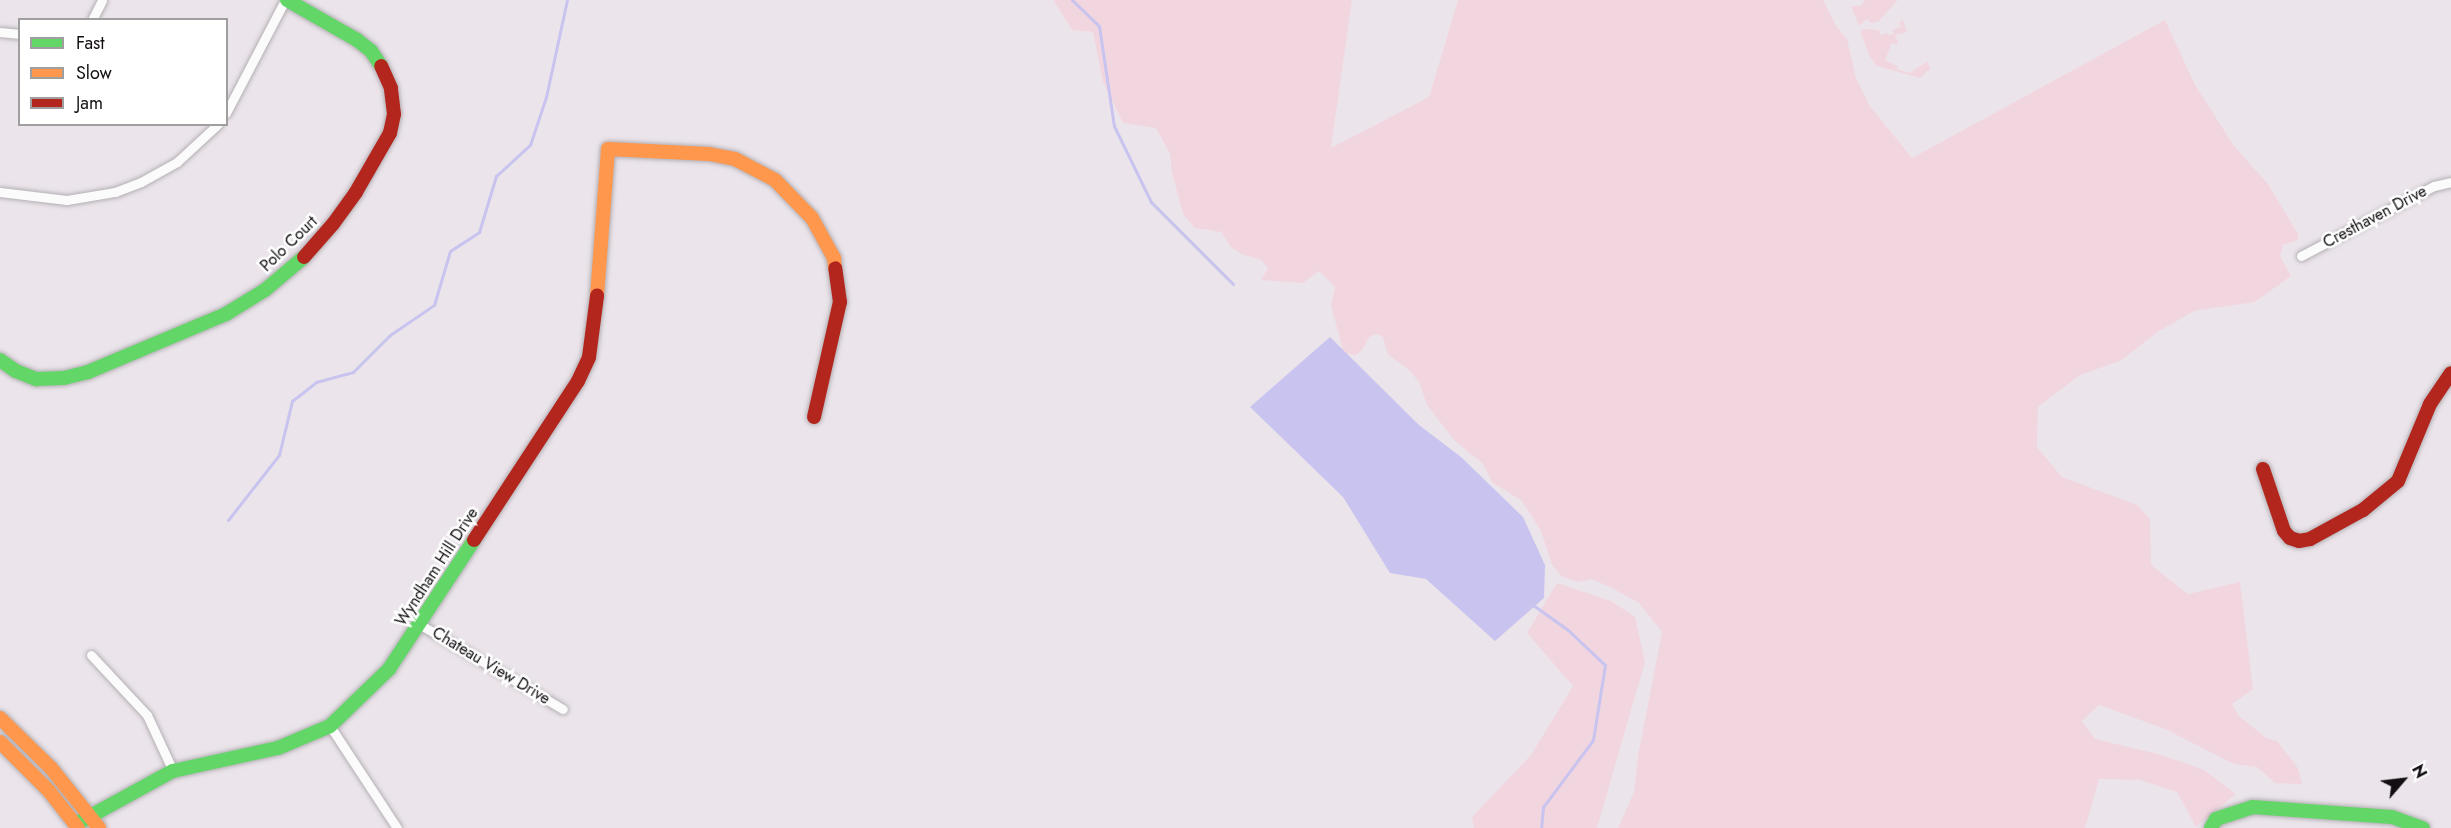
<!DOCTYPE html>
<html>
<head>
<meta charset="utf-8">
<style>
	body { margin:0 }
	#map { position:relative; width:2451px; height:828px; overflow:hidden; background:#ebe5eb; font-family:Jost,sans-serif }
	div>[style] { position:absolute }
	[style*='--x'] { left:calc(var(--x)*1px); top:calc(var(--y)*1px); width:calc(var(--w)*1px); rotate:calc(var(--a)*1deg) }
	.green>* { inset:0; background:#f2d6df }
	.water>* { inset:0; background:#c8c3ef }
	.stream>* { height:3px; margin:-1.5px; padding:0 1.5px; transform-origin:1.5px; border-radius:1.5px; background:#c8c3ef }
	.roads { filter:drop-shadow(0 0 2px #b4b0b4) drop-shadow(0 0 2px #b4b0b4) }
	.street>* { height:9px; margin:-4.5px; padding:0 4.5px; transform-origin:4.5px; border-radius:4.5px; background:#fcfbfc }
	.fast>* { height:14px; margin:-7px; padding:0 7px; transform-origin:7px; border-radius:7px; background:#63d668 }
	.slow>* { height:14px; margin:-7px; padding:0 7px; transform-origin:7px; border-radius:7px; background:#ff974d }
	.jam>* { height:14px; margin:-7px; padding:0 7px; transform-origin:7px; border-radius:7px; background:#b3261e }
	span { translate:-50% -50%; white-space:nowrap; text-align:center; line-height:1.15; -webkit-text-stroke:5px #fff; paint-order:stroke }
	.street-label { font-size:16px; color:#120e12 }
	.legend { position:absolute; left:18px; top:18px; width:210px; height:108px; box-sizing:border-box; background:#fff; border:2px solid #a09fa0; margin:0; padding:8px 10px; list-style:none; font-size:18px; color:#120e12 }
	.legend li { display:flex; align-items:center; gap:12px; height:30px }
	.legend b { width:30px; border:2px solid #a09fa0 }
	.north { position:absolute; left:2373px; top:750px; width:60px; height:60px; -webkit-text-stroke:4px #fff; paint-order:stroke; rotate:62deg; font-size:16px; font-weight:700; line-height:24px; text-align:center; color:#120e12 }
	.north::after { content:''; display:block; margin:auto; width:21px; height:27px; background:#120e12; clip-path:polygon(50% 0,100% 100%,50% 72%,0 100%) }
</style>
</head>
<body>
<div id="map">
	<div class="green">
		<i style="clip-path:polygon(1053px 0,1352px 0,1331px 148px,1429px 97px,1458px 0,1823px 0,1836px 26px,1847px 39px,1856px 78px,1869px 105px,1912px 158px,2165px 20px,2195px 85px,2234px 146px,2268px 184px,2298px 234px,2298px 240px,2283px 245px,2280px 256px,2291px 276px,2255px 302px,2194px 311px,2159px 331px,2120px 361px,2080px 375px,2038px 407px,2037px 447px,2062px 477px,2137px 505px,2150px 519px,2151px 565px,2188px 594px,2240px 582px,2253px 689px,2232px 704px,2239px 716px,2266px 738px,2277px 741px,2298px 768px,2302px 784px,2275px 783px,2257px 767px,2234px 764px,2165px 729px,2099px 705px,2082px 721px,2095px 739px,2162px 755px,2204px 770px,2236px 794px,2196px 827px,2177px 792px,2140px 780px,2099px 779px,2085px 828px,1618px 828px,1634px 792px,1638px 756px,1662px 632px,1639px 603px,1610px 587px,1592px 579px,1577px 582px,1561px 576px,1552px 565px,1541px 531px,1522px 501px,1493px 483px,1483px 464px,1454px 440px,1427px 405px,1419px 382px,1408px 369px,1388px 355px,1383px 337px,1377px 334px,1369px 337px,1362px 350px,1356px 355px,1344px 353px,1331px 306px,1335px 287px,1319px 271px,1303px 283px,1261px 280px,1268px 268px,1261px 260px,1241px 254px,1231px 247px,1221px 232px,1195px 228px,1183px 214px,1172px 173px,1170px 154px,1156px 128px,1123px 123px,1103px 82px,1093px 32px,1072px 30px)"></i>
		<i style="clip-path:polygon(1865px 0,1898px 0,1878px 22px,1871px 23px,1867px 19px,1859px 26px,1851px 6px,1860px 6px)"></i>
		<i style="clip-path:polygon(1903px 20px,1907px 32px,1895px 35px,1898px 42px,1897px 45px,1892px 43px,1885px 60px,1897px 66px,1897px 69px,1909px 73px,1928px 61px,1930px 69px,1920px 78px,1877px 66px,1870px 57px,1861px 34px,1862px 29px,1879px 30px,1880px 35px,1887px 33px,1890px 36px,1894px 33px,1892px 30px,1901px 27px,1899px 22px)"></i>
		<i style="clip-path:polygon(1557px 583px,1611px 601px,1635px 617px,1645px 662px,1597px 828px,1474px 828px,1472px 817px,1531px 755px,1573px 686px,1527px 633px)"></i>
	</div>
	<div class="water">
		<i style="clip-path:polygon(1330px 337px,1419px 425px,1461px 457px,1523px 517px,1545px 565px,1544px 598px,1495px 641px,1426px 579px,1390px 573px,1343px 497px,1250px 407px)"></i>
	</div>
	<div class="stream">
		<i style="--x:1072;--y:0;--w:37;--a:44"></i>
		<i style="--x:1099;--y:26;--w:101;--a:81.5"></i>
		<i style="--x:1114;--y:126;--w:85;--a:64"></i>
		<i style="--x:1151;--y:202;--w:116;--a:45"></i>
		<i style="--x:228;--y:520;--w:83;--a:-51.9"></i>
		<i style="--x:279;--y:455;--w:56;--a:-76.5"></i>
		<i style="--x:292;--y:401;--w:31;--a:-38"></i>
		<i style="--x:316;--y:382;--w:38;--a:-15"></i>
		<i style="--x:353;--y:372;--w:52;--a:-45"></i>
		<i style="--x:390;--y:335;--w:53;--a:-34.3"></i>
		<i style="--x:434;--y:305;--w:56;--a:-73.5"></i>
		<i style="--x:450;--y:251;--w:35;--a:-33"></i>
		<i style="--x:479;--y:232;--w:59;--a:-73.1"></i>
		<i style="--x:496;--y:176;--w:46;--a:-42.4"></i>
		<i style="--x:530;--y:145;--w:51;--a:-71.6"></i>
		<i style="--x:546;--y:97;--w:99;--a:-77.8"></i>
		<i style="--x:1533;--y:605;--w:43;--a:35.5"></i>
		<i style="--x:1568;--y:630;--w:51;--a:43.4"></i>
		<i style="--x:1605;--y:665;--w:76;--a:99.1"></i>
		<i style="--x:1593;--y:740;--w:84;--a:126.7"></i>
		<i style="--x:1543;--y:807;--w:21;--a:95"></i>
	</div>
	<div class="roads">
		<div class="street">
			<i style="--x:92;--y:20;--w:22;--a:-63"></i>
			<i style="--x:0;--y:32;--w:20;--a:6"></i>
			<i style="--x:226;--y:113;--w:127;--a:-62.4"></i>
			<i style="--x:0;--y:192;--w:67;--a:6.8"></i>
			<i style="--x:67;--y:200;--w:49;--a:-9.5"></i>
			<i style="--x:115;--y:192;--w:28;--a:-21"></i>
			<i style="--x:141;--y:182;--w:41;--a:-29.1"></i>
			<i style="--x:177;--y:162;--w:56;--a:-42.8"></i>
			<i style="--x:2301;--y:256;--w:150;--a:-27.8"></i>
			<i style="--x:2434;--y:186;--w:17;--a:-13"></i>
			<i style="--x:419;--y:624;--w:167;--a:30.6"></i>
			<i style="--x:91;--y:655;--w:82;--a:47"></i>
			<i style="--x:147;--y:715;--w:62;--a:65.1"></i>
			<i style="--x:330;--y:726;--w:122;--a:56.7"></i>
		</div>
		<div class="fast">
			<i style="--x:287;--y:0;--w:81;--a:29.7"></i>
			<i style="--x:357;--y:40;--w:18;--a:38"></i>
			<i style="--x:371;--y:51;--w:18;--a:56"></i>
			<i style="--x:0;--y:360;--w:19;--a:35"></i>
			<i style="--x:16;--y:371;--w:22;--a:22"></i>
			<i style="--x:36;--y:379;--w:28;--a:-2"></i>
			<i style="--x:64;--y:378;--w:25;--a:-14"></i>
			<i style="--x:88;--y:372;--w:150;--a:-22.8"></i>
			<i style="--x:226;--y:314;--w:46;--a:-31.6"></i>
			<i style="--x:265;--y:290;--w:51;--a:-40.2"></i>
			<i style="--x:76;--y:824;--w:111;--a:-28.7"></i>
			<i style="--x:173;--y:771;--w:107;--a:-12.4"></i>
			<i style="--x:278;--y:748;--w:56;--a:-22.9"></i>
			<i style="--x:330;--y:726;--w:82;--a:-44"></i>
			<i style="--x:389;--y:669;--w:154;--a:-56.6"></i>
			<i style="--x:2211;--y:828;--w:10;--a:-61"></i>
			<i style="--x:2216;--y:819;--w:38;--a:-18"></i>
			<i style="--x:2252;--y:807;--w:140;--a:4.1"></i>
			<i style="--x:2392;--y:817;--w:33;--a:20"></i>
		</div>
		<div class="slow">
			<i style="--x:597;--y:296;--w:147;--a:-85.7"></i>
			<i style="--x:608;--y:149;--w:101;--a:2.8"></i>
			<i style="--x:709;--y:154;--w:26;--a:11"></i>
			<i style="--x:735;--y:159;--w:45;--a:27.7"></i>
			<i style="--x:775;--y:180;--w:53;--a:45.8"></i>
			<i style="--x:812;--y:218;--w:46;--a:61.2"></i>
			<i style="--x:834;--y:258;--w:10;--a:84"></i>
			<i style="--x:0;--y:718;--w:71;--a:44.4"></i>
			<i style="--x:51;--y:768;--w:77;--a:51.3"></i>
			<i style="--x:0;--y:742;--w:69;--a:45"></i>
			<i style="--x:49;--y:791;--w:47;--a:51.9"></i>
		</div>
		<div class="jam">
			<i style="--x:304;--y:257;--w:44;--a:-48.7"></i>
			<i style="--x:333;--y:224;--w:39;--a:-54"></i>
			<i style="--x:356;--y:192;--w:68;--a:-60"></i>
			<i style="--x:390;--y:133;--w:19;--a:-78"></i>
			<i style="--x:394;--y:114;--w:26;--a:-97"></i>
			<i style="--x:391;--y:88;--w:24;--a:-114"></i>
			<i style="--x:814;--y:417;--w:118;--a:-77.3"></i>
			<i style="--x:840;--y:302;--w:34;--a:-98"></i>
			<i style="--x:2263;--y:469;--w:65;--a:71.3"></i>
			<i style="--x:2284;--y:531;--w:9;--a:49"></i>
			<i style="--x:2290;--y:538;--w:9;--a:18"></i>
			<i style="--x:2299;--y:541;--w:11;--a:-10"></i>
			<i style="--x:2310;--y:539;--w:60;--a:-28.7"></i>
			<i style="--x:2363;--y:510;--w:45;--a:-39.6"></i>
			<i style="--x:2398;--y:481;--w:83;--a:-67.4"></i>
			<i style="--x:2430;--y:404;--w:37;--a:-56"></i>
			<i style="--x:474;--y:540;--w:190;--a:-56.8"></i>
			<i style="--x:578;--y:381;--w:26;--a:-65"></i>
			<i style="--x:589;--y:357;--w:62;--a:-82.5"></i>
		</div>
	</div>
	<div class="street-label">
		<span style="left:2375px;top:217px;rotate:-28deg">Cresthaven Drive</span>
		<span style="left:289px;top:244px;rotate:-44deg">Polo Court</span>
		<span style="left:437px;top:567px;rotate:-57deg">Wyndham Hill Drive</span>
		<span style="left:491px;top:666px;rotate:31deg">Chateau View Drive</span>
	</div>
	<ul class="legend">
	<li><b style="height:8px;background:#63d668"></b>Fast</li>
	<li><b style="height:8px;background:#ff974d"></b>Slow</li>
	<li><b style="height:8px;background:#b3261e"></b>Jam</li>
	</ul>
	<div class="north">N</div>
</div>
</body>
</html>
